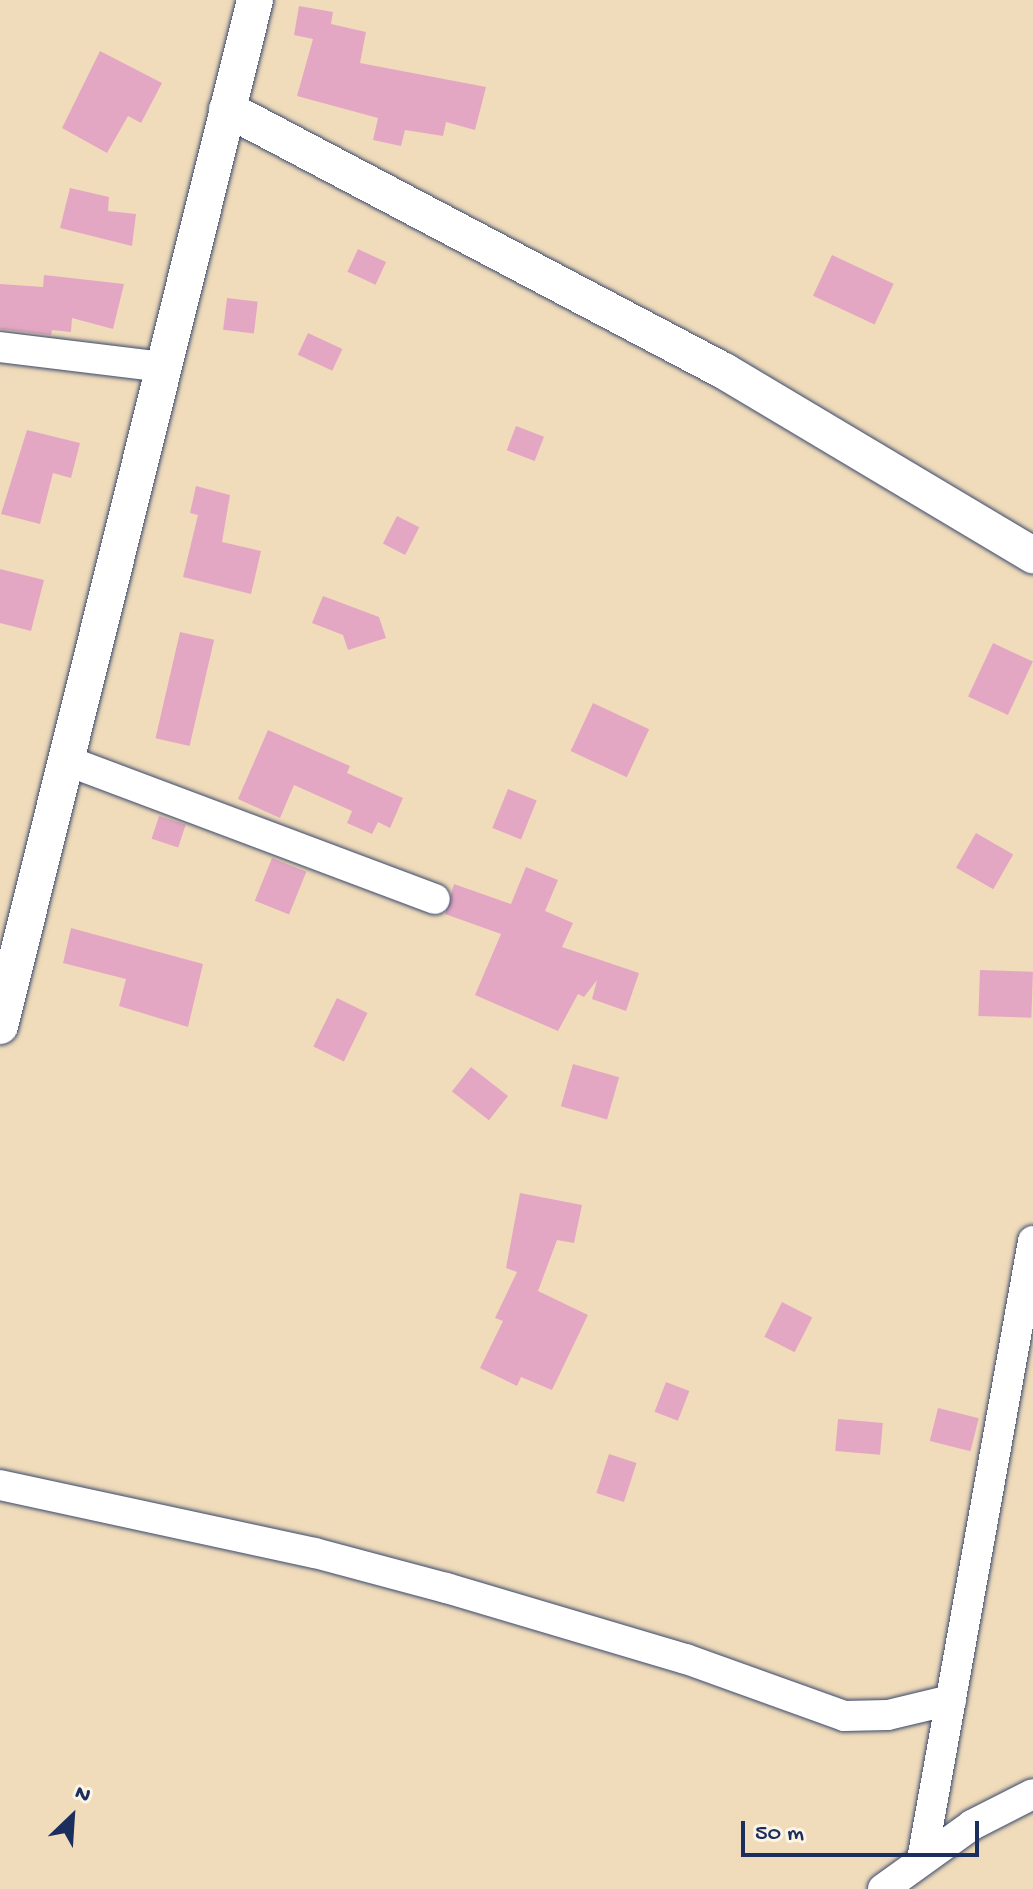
<!DOCTYPE html>
<html>
<head>
<meta charset="utf-8">
<style>
	body { margin:0 }
	#map { position:relative; width:1033px; height:1889px; overflow:hidden; background:#f0dcbb; font-family:"Gochi Hand",sans-serif }
	div>[style] { position:absolute }
	[style*='--x'] { left:calc(var(--x)*1px); top:calc(var(--y)*1px); width:calc(var(--w)*1px); rotate:calc(var(--a)*1deg) }
	.building>* { inset:0; background:#e4a7c3; transform-origin:0 0 }
	.roads { filter:drop-shadow(0 0 2px #3b496c) drop-shadow(0 0 2px #3b496c) }
	.minor>* { height:30px; margin:-15px; padding:0 15px; transform-origin:15px; border-radius:15px; background:#fff }
	.tertiary>* { height:36px; margin:-18px; padding:0 18px; transform-origin:18px; border-radius:18px; background:#fff }
	span { translate:-50% -50%; white-space:nowrap; text-align:center; line-height:1.15; -webkit-text-stroke:7px #fcf5e5; paint-order:stroke }
	.north { position:absolute; left:32px; top:1777px; width:80px; height:80px; -webkit-text-stroke:6px #fcf5e5; paint-order:stroke; rotate:25deg; font-size:22px; font-weight:700; line-height:32px; text-align:center; color:#1b2f5e }
	.north::after { content:''; display:block; margin:auto; width:28px; height:36px; background:#1b2f5e; clip-path:polygon(50% 0,100% 100%,50% 72%,0 100%) }
	.scale { position:absolute; left:741px; top:1821px; width:238px; height:36px; box-sizing:border-box; border:4px solid #1b2f5e; border-top:0; padding-left:10px; font-size:24px; line-height:28px; white-space:nowrap; color:#1b2f5e; -webkit-text-stroke:6px #fcf5e5; paint-order:stroke }
</style>
</head>
<body>
<div id="map">
	<div class="building">
		<i style="clip-path:polygon(299px 6px,333px 12px,331px 24px,366px 32px,360px 63px,486px 87px,475px 130px,446px 122px,443px 136px,405px 130px,401px 146px,373px 140px,378px 118px,297px 96px,313px 39px,294px 35px)"></i>
		<i style="clip-path:polygon(100px 51px,162px 83px,141px 123px,128px 116px,107px 153px,62px 128px)"></i>
		<i style="clip-path:polygon(70px 188px,109px 197px,108px 211px,136px 214px,132px 246px,60px 228px)"></i>
		<i style="left:358px;top:249px;width:31px;height:25px;rotate:25deg"></i>
		<i style="left:832px;top:255px;width:68px;height:45px;rotate:25deg"></i>
		<i style="clip-path:polygon(44px 275px,124px 284px,113px 329px,72px 318px,71px 332px,52px 330px,51px 335px,0 329px,0 284px,43px 287px)"></i>
		<i style="left:227px;top:298px;width:31px;height:32px;rotate:7deg"></i>
		<i style="left:308px;top:333px;width:38px;height:24px;rotate:25deg"></i>
		<i style="left:516px;top:426px;width:30px;height:26px;rotate:21deg"></i>
		<i style="clip-path:polygon(27px 430px,80px 443px,71px 478px,53px 473px,40px 524px,1px 514px)"></i>
		<i style="clip-path:polygon(196px 486px,230px 495px,222px 542px,261px 551px,251px 594px,183px 577px,198px 515px,190px 513px)"></i>
		<i style="left:397px;top:516px;width:25px;height:31px;rotate:27deg"></i>
		<i style="clip-path:polygon(0 569px,44px 580px,31px 631px,0 623px)"></i>
		<i style="clip-path:polygon(323px 596px,379px 617px,386px 638px,348px 650px,343px 635px,312px 623px)"></i>
		<i style="left:180px;top:632px;width:35px;height:109px;rotate:13deg"></i>
		<i style="left:993px;top:643px;width:44px;height:59px;rotate:25deg"></i>
		<i style="left:593px;top:703px;width:62px;height:53px;rotate:25deg"></i>
		<i style="clip-path:polygon(268px 730px,350px 766px,347px 773px,403px 798px,390px 828px,378px 822px,372px 834px,347px 823px,352px 811px,294px 785px,280px 818px,238px 799px)"></i>
		<i style="left:508px;top:789px;width:31px;height:42px;rotate:22deg"></i>
		<i style="left:159px;top:816px;width:28px;height:24px;rotate:18deg"></i>
		<i style="left:976px;top:833px;width:43px;height:40px;rotate:30deg"></i>
		<i style="left:272px;top:858px;width:37px;height:46px;rotate:22deg"></i>
		<i style="clip-path:polygon(526px 867px,558px 880px,545px 911px,573px 923px,562px 947px,639px 973px,626px 1011px,592px 999px,597px 980px,584px 997px,578px 994px,558px 1031px,475px 995px,501px 934px,445px 914px,454px 884px,511px 904px)"></i>
		<i style="clip-path:polygon(71px 928px,203px 964px,188px 1027px,119px 1006px,126px 979px,63px 963px)"></i>
		<i style="left:980px;top:970px;width:53px;height:46px;rotate:2deg"></i>
		<i style="left:337px;top:998px;width:34px;height:54px;rotate:26deg"></i>
		<i style="left:573px;top:1064px;width:48px;height:44px;rotate:16deg"></i>
		<i style="left:471px;top:1067px;width:47px;height:31px;rotate:38deg"></i>
		<i style="clip-path:polygon(520px 1193px,582px 1205px,574px 1243px,557px 1240px,538px 1291px,588px 1315px,552px 1390px,521px 1377px,517px 1386px,480px 1368px,503px 1321px,495px 1318px,517px 1272px,506px 1268px)"></i>
		<i style="left:782px;top:1302px;width:34px;height:39px;rotate:27deg"></i>
		<i style="left:666px;top:1382px;width:25px;height:32px;rotate:21deg"></i>
		<i style="left:938px;top:1408px;width:42px;height:34px;rotate:14deg"></i>
		<i style="left:838px;top:1419px;width:45px;height:32px;rotate:5deg"></i>
		<i style="left:609px;top:1454px;width:29px;height:41px;rotate:18deg"></i>
	</div>
	<div class="roads">
		<div class="minor">
			<i style="--x:0;--y:347;--w:163;--a:7"></i>
			<i style="--x:65;--y:760;--w:395;--a:20.6"></i>
			<i style="--x:0;--y:1485;--w:322;--a:12.2"></i>
			<i style="--x:315;--y:1553;--w:136;--a:15"></i>
			<i style="--x:446;--y:1588;--w:250;--a:16.5"></i>
			<i style="--x:686;--y:1659;--w:168;--a:19.8"></i>
			<i style="--x:844;--y:1716;--w:44;--a:-1.3"></i>
			<i style="--x:888;--y:1715;--w:65;--a:-13.4"></i>
			<i style="--x:922;--y:1860;--w:629;--a:-79.83"></i>
			<i style="--x:883;--y:1889;--w:110;--a:-35.7"></i>
			<i style="--x:972;--y:1825;--w:68;--a:-26.9"></i>
		</div>
		<div class="tertiary">
			<i style="--x:227;--y:109;--w:562;--a:27.8"></i>
			<i style="--x:724;--y:371;--w:360;--a:30.8"></i>
			<i style="--x:0;--y:1026;--w:1057;--a:-76.04"></i>
		</div>
	</div>
	<div class="north">N</div>
	<div class="scale">50 m</div>
</div>
</body>
</html>
